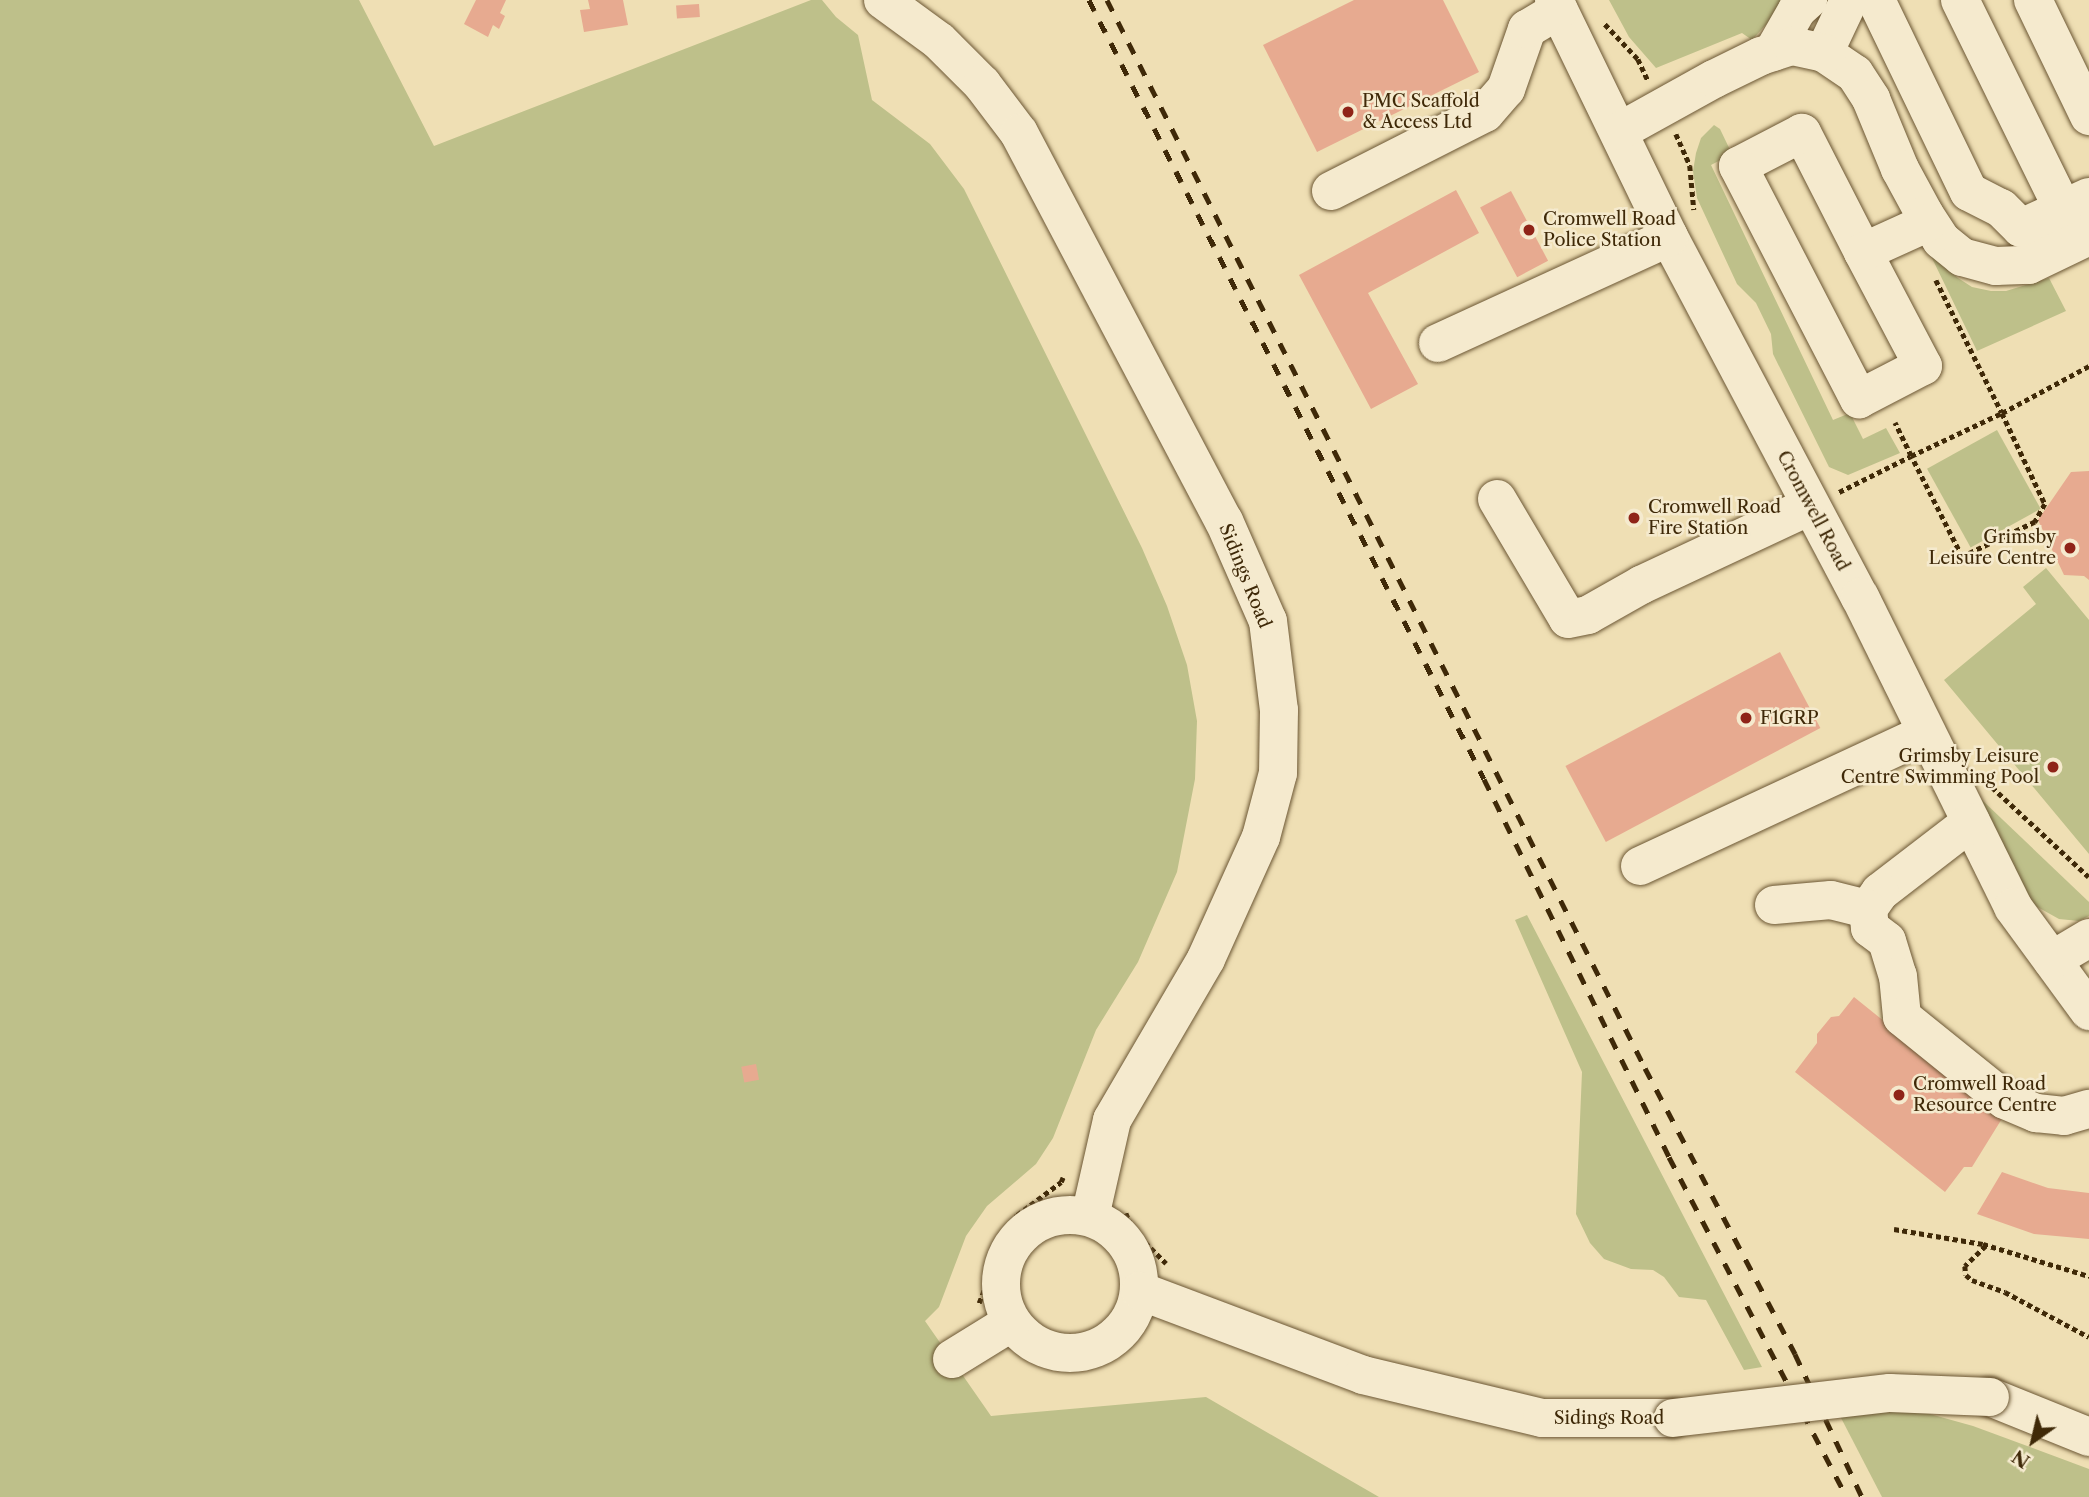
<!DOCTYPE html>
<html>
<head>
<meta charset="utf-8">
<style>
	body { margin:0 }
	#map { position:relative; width:2089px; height:1497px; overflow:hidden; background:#efdfb4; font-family:"Libre Caslon Text",serif }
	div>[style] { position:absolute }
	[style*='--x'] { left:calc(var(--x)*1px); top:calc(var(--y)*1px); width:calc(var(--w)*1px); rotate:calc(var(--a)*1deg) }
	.green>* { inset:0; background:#bec08a; transform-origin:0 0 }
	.building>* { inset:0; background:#e7aa90; transform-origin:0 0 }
	.path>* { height:4.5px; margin-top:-2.25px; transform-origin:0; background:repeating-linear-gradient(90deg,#3f2908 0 5px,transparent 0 8.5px) }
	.roads { filter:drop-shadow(0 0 2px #6b5633) drop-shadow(0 0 2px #6b5633) }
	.minor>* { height:38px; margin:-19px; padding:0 19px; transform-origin:19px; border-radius:19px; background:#f5eace }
	.minor>.ring { margin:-19px; padding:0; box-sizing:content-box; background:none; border:38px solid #f5eace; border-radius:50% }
	.rail>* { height:5px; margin-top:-2.5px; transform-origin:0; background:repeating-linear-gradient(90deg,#3f2908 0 12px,transparent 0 24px) }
	.bridges { filter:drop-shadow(0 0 2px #6b5633) drop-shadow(0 0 2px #6b5633) }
	.minor-bridge>* { height:38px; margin:-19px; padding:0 19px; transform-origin:19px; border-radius:19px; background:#f5eace }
	.dots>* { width:19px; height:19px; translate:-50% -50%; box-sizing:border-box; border:4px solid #f5eace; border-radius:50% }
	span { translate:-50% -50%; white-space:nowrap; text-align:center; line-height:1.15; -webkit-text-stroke:5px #f5eace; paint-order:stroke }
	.poi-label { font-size:18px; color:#3f2908 }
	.left { translate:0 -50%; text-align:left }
	.right { translate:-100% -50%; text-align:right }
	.street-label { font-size:18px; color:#3f2908 }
	.north { position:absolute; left:1998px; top:1406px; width:70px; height:70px; -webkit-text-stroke:5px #f5eace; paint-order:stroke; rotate:214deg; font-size:19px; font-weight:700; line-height:28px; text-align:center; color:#3f2908 }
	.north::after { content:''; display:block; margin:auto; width:24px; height:32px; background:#3f2908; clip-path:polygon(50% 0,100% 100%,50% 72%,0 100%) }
</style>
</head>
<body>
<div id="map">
	<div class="green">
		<i style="clip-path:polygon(0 0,359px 0,434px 146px,811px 0,822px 0,836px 17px,858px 35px,872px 100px,930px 144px,964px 189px,1142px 548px,1167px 606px,1187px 665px,1197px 721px,1195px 779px,1177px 872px,1138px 962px,1096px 1030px,1053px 1138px,1036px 1164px,987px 1206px,966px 1236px,939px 1307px,925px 1321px,991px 1416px,1206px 1397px,1379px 1497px,0 1497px)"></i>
		<i style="clip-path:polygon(1609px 0,1788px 0,1752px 40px,1742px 33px,1656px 68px,1629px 37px)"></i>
		<i style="clip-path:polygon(1714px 125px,1720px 129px,1732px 154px,1711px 165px,1833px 420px,1850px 413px,1863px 439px,1886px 428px,1900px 453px,1848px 475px,1829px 467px,1773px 354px,1771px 334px,1756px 303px,1737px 284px,1697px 198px,1693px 171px,1696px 153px,1701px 138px)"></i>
		<i style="clip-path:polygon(1931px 256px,1958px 278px,1972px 287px,1991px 291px,2006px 291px,2049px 278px,2066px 311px,1977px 351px)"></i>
		<i style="left:1997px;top:430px;width:90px;height:80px;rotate:61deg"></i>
		<i style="clip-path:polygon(2046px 568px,2089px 620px,2089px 854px,1944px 680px,2036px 604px,2023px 587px)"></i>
		<i style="clip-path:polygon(1961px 780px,2089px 902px,2089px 916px,2079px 921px,2059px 919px,2032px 904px)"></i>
		<i style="clip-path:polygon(1527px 915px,1762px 1367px,1744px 1370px,1706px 1300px,1679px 1297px,1664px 1277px,1653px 1270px,1631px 1269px,1604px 1259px,1590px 1243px,1576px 1214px,1582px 1072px,1515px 920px)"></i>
		<i style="clip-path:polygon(1919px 1411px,1973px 1426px,2089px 1469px,2089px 1497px,1882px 1497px,1839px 1414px)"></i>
	</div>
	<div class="building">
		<i style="clip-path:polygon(476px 0,506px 0,500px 13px,505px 16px,499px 29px,493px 25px,488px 37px,464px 24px)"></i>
		<i style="clip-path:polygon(588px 0,623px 0,628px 25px,584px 32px,580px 10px,590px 9px)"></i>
		<i style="clip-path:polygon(1354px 0,1443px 0,1479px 72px,1317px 152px,1263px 45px)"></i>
		<i style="left:699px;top:4px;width:13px;height:23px;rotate:86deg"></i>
		<i style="clip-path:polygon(1456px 190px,1479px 233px,1368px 293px,1418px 384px,1371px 409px,1299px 275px)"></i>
		<i style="left:1511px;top:191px;width:79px;height:35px;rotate:62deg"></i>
		<i style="clip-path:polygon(2089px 471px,2089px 580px,2084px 576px,2064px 575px,2038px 520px,2071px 472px)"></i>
		<i style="left:1780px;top:652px;width:86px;height:243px;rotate:62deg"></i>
		<i style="clip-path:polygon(1854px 997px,2003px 1117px,1972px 1167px,1964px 1167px,1945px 1192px,1795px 1072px,1817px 1043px,1817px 1034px,1831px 1017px,1839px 1016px)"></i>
		<i style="left:756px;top:1064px;width:16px;height:15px;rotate:79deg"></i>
		<i style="clip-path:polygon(2002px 1172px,2048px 1188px,2089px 1193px,2089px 1239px,2034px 1234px,1977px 1214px)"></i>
	</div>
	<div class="path">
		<i style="--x:1605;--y:24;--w:48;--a:46.7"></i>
		<i style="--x:1638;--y:59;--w:23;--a:65"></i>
		<i style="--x:1676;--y:134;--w:35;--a:66"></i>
		<i style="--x:1690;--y:166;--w:44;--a:84.8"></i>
		<i style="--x:1936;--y:280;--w:148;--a:63.6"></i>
		<i style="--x:2002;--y:413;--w:99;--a:-28.4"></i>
		<i style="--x:1839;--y:492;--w:80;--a:-26.6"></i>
		<i style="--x:1911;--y:456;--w:101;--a:-25.3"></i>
		<i style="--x:2002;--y:413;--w:101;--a:64.7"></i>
		<i style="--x:2045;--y:504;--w:21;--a:119"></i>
		<i style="--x:2035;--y:522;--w:81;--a:154.4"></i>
		<i style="--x:1962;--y:557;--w:113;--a:-116.8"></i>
		<i style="--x:1911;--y:456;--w:37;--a:-116"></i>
		<i style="--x:1992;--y:787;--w:132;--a:42.9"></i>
		<i style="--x:1126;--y:1213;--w:18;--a:68"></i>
		<i style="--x:1133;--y:1230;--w:47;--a:45"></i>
		<i style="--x:1894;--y:1229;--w:90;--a:9.6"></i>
		<i style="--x:1983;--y:1244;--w:111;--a:16.8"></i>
		<i style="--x:1986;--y:1246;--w:29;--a:136"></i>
		<i style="--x:1965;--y:1266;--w:9;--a:84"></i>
		<i style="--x:1966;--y:1275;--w:8;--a:40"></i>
		<i style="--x:1972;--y:1280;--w:35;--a:20"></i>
		<i style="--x:2005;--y:1292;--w:95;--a:28.2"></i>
		<i style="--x:979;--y:1303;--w:22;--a:-69"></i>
		<i style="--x:987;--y:1282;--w:31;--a:-83"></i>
		<i style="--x:991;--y:1251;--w:44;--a:-54.2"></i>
		<i style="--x:1017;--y:1215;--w:55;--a:-36.9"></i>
		<i style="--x:1061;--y:1182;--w:5;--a:-68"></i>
	</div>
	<div class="roads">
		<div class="minor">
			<i style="--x:883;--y:0;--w:69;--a:36.2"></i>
			<i style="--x:939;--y:41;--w:61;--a:45"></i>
			<i style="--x:982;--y:84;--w:61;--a:52.9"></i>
			<i style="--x:1019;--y:133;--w:439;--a:62.2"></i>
			<i style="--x:1224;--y:521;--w:109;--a:66.3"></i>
			<i style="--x:1268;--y:621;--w:90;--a:83"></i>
			<i style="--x:1279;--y:710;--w:63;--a:90.9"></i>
			<i style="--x:1278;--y:773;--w:66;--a:104.9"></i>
			<i style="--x:1261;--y:837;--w:134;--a:114.3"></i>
			<i style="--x:1206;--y:959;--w:186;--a:120.3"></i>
			<i style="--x:1112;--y:1120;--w:99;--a:102.8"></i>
			<i style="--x:1554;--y:0;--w:263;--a:64.1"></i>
			<i style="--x:1669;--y:237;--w:408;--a:62.1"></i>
			<i style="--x:1860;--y:597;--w:346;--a:63.7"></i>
			<i style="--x:2013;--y:907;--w:129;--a:53.8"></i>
			<i style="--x:1876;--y:0;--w:213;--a:64.2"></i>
			<i style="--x:1969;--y:192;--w:36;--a:27"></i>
			<i style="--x:2001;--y:208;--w:28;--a:45"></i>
			<i style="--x:2021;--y:228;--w:75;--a:-24.5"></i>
			<i style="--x:1960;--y:0;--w:233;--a:63.8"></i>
			<i style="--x:2033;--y:0;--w:129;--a:64.2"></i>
			<i style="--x:1773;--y:52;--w:48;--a:-60.3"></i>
			<i style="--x:1797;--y:10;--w:15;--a:-42"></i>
			<i style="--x:1824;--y:53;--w:59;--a:-64.7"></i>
			<i style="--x:1620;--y:131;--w:107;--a:-29"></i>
			<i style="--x:1714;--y:79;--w:52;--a:-26.1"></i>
			<i style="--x:1761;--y:56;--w:33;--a:-18"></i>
			<i style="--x:1792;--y:46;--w:33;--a:12"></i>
			<i style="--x:1824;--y:53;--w:37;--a:34"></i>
			<i style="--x:1855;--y:74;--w:30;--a:57"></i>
			<i style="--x:1871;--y:99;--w:76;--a:67.5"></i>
			<i style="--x:1900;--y:169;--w:52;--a:61.5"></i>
			<i style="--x:1925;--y:215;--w:30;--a:57"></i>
			<i style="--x:1941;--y:240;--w:27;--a:39"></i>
			<i style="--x:1962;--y:257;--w:35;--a:15"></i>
			<i style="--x:1996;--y:266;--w:33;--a:-2"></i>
			<i style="--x:2029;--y:265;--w:67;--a:-25.8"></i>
			<i style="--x:1331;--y:191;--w:173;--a:-26.9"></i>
			<i style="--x:1485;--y:113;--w:32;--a:-49"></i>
			<i style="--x:1506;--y:89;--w:64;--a:-70.7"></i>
			<i style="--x:1527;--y:29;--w:37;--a:-31"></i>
			<i style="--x:1863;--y:252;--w:134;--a:-117.1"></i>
			<i style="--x:1802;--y:133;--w:72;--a:152.7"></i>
			<i style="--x:1738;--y:166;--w:263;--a:62.6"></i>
			<i style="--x:1859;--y:399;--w:72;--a:-27.3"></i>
			<i style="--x:1923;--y:366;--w:129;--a:-117.8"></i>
			<i style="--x:1863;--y:252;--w:72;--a:-24.4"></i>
			<i style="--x:1438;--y:343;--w:254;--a:-24.6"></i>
			<i style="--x:1497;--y:499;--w:139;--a:59.4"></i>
			<i style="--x:1568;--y:619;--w:20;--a:-11"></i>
			<i style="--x:1588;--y:615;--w:61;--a:-29.5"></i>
			<i style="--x:1641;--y:585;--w:187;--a:-25.1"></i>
			<i style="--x:1971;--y:822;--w:115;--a:142.4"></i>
			<i style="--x:1880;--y:892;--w:21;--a:125"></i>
			<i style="--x:1868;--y:909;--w:19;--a:84"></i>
			<i style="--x:1870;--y:928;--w:21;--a:37"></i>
			<i style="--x:1887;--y:941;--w:37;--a:73"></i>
			<i style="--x:1898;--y:976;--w:41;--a:84.4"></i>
			<i style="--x:1902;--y:1017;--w:132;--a:38.9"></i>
			<i style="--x:2005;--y:1100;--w:34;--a:23"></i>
			<i style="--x:2036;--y:1113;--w:28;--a:6"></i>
			<i style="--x:2064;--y:1116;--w:26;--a:-16"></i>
			<i style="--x:1640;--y:866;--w:314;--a:-24.9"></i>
			<i style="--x:1774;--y:905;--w:57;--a:-5"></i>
			<i style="--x:1831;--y:900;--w:38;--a:14"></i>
			<i style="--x:2052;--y:960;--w:43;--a:-30.7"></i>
			<i class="ring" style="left:1001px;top:1215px;width:100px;height:100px"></i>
			<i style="--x:1140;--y:1291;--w:238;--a:20.6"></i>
			<i style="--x:1363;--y:1375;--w:184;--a:13.5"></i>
			<i style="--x:1542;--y:1418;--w:131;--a:0"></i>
			<i style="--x:952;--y:1359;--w:70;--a:-31.7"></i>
			<i style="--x:1990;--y:1397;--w:107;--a:22"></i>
		</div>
	</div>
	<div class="rail">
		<i style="--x:1089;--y:0;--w:873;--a:63.11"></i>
		<i style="--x:1484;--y:779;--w:421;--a:63.9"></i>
		<i style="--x:1669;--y:1157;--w:384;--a:62.4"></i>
		<i style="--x:1107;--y:0;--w:1196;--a:63.26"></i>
		<i style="--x:1645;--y:1068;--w:323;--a:62.3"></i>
		<i style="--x:1795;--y:1354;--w:158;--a:64.9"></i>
	</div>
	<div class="bridges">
		<div class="minor-bridge">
			<i style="--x:1673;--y:1418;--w:218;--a:-6.6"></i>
			<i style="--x:1890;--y:1393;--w:100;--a:2.3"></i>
		</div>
	</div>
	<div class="dots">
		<i style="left:1348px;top:112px;background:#8f2418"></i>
		<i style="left:1529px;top:230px;background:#8f2418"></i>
		<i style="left:1634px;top:518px;background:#8f2418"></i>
		<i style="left:2070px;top:548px;background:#8f2418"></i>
		<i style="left:1746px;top:718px;background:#8f2418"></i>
		<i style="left:2053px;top:767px;background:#8f2418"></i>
		<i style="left:1899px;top:1095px;background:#8f2418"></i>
	</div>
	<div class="poi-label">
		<span class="left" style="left:1362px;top:112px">PMC Scaffold<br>&amp; Access Ltd</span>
		<span class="left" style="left:1543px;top:230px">Cromwell Road<br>Police Station</span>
		<span class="left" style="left:1648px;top:518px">Cromwell Road<br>Fire Station</span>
		<span class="right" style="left:2056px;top:548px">Grimsby<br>Leisure Centre</span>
		<span class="left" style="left:1760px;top:718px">F1GRP</span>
		<span class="right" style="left:2039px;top:767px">Grimsby Leisure<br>Centre Swimming Pool</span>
		<span class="left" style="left:1913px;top:1095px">Cromwell Road<br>Resource Centre</span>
	</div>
	<div class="street-label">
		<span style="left:1813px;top:511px;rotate:62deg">Cromwell Road</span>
		<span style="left:1245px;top:576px;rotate:68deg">Sidings Road</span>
		<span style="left:1609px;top:1418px">Sidings Road</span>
	</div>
	<div class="north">N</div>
</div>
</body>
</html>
